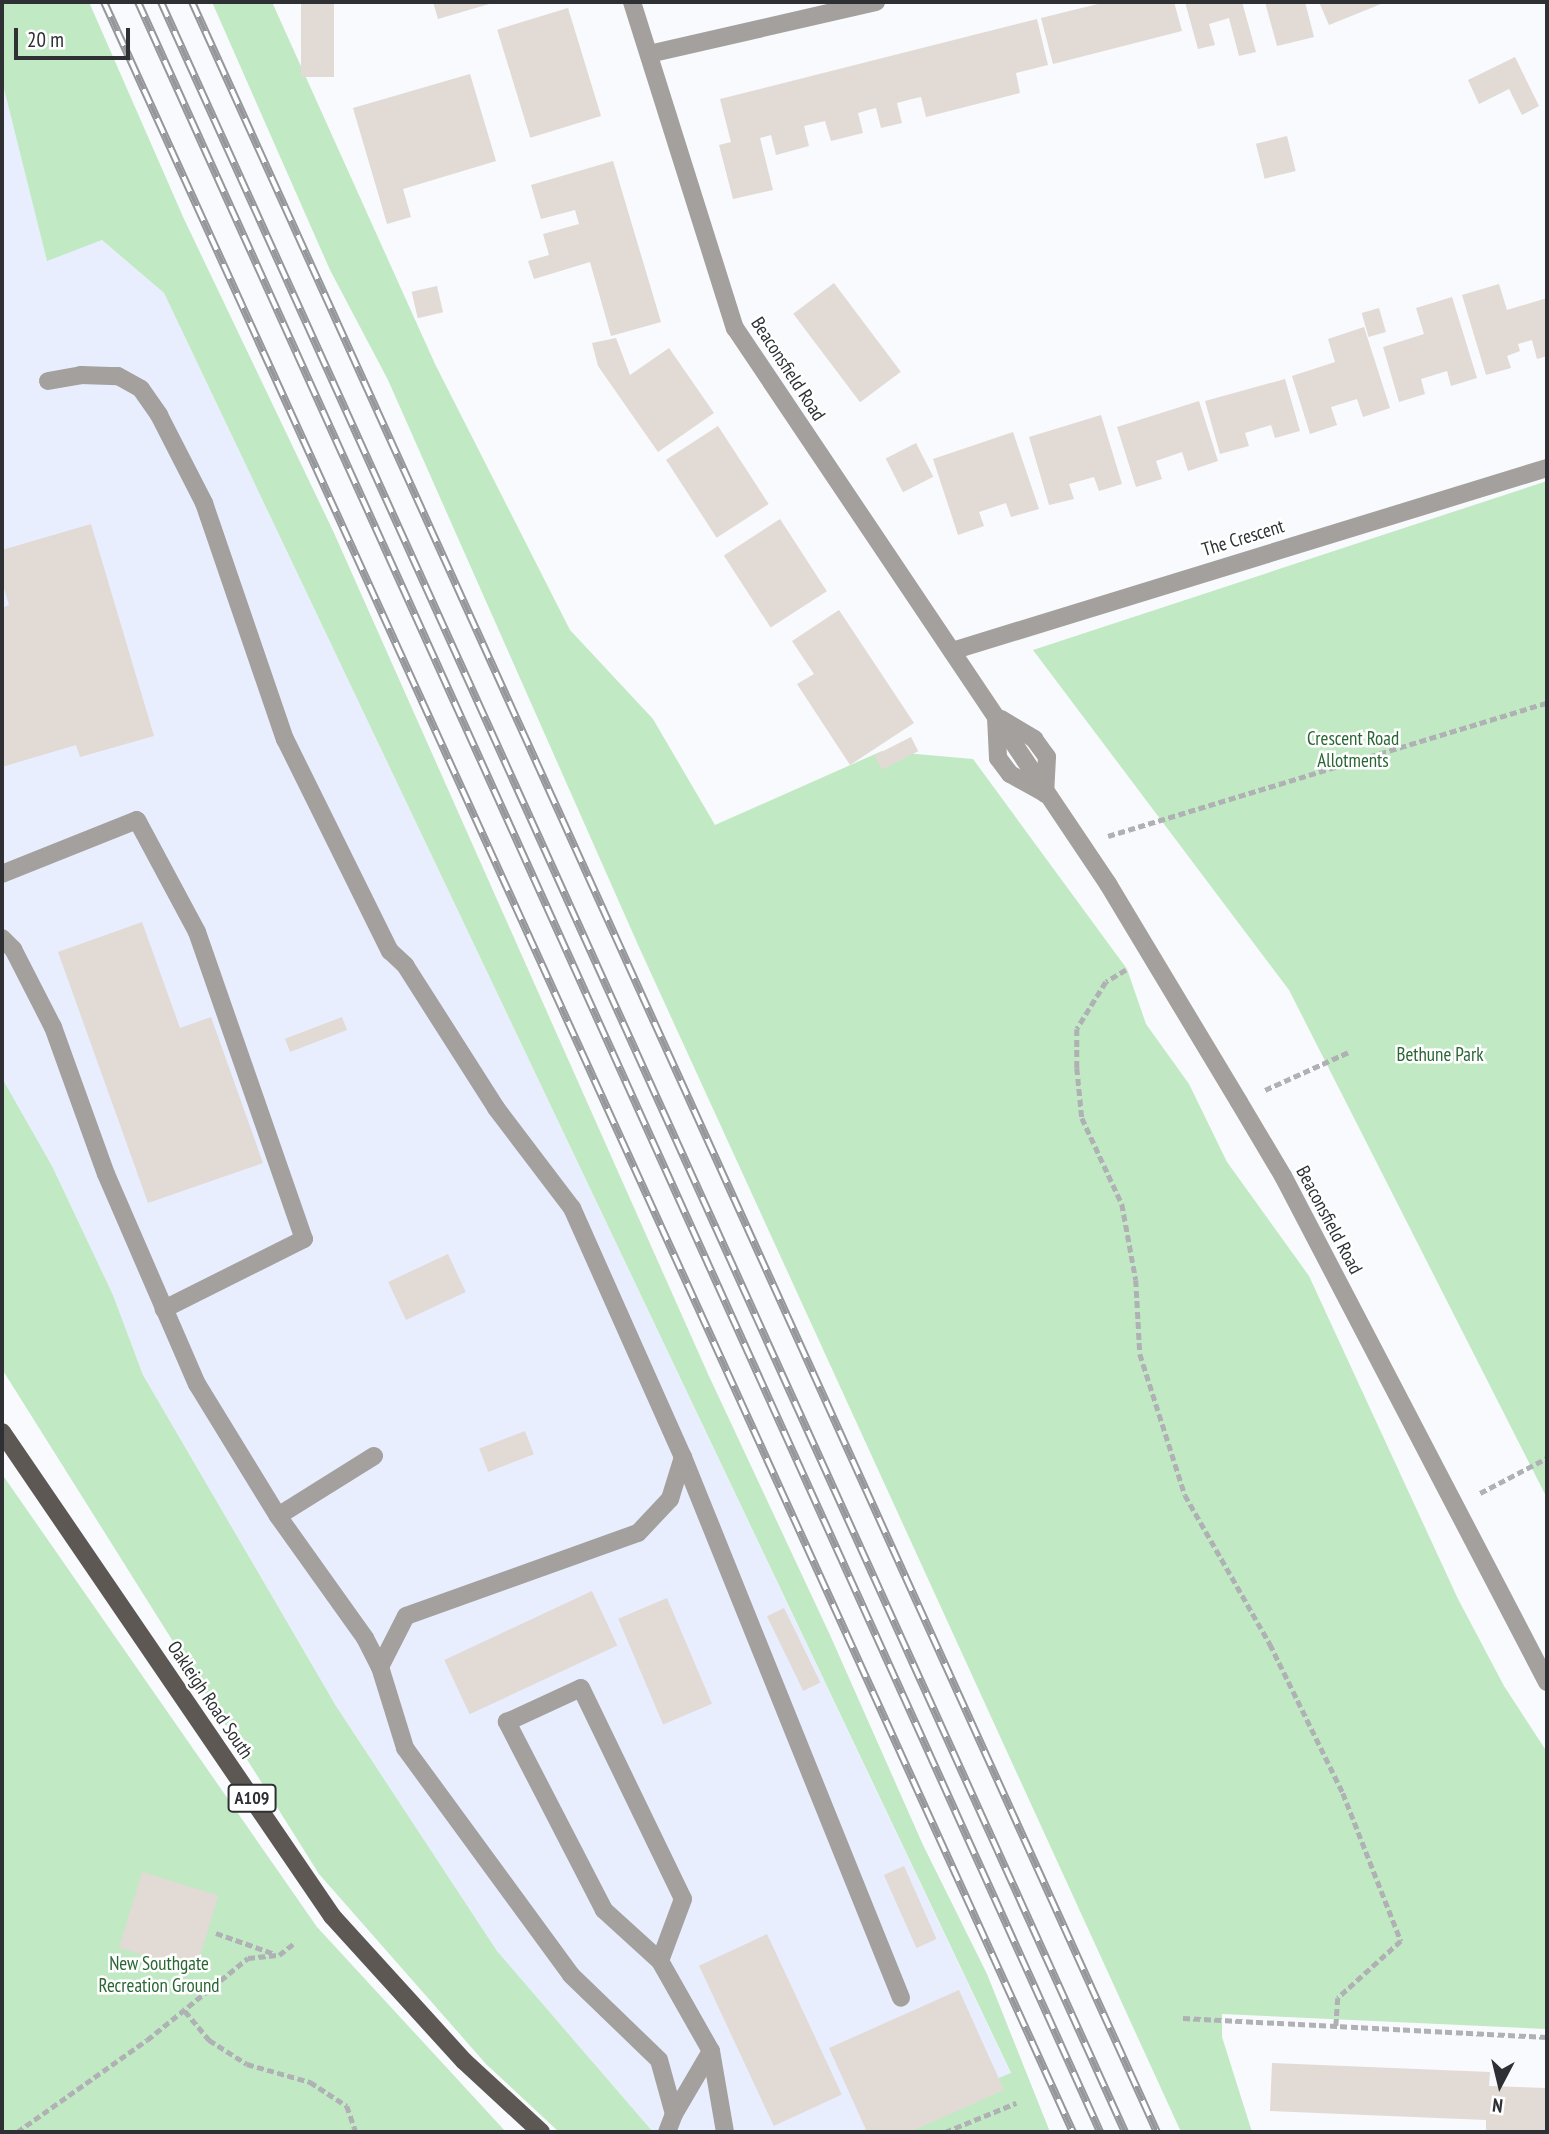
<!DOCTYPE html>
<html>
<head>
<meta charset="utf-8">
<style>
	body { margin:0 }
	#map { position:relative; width:1549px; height:2134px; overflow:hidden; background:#f9fafd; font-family:"PT Sans Narrow",sans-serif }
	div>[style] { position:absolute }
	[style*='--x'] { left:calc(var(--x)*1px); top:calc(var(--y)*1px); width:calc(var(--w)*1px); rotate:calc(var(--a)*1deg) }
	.built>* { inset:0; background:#e8eefe }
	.green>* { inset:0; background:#c1e9c4 }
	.building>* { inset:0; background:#e2dad4; transform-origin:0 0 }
	.path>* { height:4.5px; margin-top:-2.25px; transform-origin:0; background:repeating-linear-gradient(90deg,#afb1b4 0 7px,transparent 0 10.5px) }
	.minor>* { height:18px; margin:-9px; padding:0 9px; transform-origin:9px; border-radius:9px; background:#a3a09d }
	.major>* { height:18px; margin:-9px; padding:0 9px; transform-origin:9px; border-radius:9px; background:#5d5853 }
	.rail>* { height:8px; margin-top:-4px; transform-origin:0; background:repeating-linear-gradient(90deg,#fff 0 16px,#95979a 0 32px); box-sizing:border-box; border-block:2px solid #95979a }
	span { translate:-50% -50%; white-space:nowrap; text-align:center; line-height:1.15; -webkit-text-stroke:5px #fff; paint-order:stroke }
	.shield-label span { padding:2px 5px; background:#fff; border:2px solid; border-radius:5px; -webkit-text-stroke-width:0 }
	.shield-label { font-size:18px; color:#2e3033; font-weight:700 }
	.street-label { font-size:19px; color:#2e3033 }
	.park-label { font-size:19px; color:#2a6634 }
	.frame { position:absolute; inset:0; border:4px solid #2e3033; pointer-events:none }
	.north { position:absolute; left:1465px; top:2050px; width:70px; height:70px; -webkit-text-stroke:5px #fff; paint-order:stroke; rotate:187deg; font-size:19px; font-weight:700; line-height:28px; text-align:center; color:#2e3033 }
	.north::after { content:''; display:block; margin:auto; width:24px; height:32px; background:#2e3033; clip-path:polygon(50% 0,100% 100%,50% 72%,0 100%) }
	.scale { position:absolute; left:14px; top:28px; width:116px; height:32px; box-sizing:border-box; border:4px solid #2e3033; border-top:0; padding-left:9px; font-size:21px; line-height:24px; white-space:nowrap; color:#2e3033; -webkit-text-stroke:5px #fff; paint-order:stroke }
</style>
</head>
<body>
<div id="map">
	<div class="built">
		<i style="clip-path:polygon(2px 81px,47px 260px,102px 240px,164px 293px,1011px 2074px,866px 2132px,653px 2132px,497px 1951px,336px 1706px,143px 1375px,113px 1295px,52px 1166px,2px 1078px)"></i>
	</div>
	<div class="green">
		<i style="clip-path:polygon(2px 2px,89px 2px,184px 219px,334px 533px,708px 1374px,830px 1635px,923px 1845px,987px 1974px,1050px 2132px,866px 2132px,1011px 2073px,164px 293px,102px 240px,47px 261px,2px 81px)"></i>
		<i style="clip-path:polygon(212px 2px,272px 2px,435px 364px,570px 630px,653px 719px,715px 825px,882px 751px,973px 759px,1127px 969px,1146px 1024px,1189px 1084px,1227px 1162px,1309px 1276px,1458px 1599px,1504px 1686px,1547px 1752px,1547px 2029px,1222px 2014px,1222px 2037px,1252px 2132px,1181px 2132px,639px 947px,388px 380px,330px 270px)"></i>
		<i style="clip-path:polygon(1547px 481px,1547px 1498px,1289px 990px,1033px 650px)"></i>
		<i style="clip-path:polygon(2px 1078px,52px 1166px,113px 1295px,143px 1375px,336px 1706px,497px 1951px,653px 2132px,559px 2132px,486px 2064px,319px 1874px,2px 1369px)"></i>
		<i style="clip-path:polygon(2px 1474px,317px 1927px,506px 2132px,2px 2132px)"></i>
	</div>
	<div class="building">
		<i style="left:301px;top:2px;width:33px;height:75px"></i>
		<i style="clip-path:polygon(433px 2px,496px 2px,438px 19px)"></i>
		<i style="clip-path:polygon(1106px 2px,1174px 2px,1182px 31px,1053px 64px,1041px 18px)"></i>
		<i style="clip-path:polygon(1185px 2px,1242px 2px,1256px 52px,1239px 56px,1229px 18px,1209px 24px,1215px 45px,1198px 49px)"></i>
		<i style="clip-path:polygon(1265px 2px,1305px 2px,1314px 37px,1277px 46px)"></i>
		<i style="clip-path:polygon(1319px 2px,1386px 2px,1329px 25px)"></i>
		<i style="left:568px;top:8px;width:113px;height:74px;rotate:73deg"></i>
		<i style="clip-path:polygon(1037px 19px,1048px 65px,1016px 73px,1020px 93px,926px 117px,921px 97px,912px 99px,897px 103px,902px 123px,881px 128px,876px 108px,868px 110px,858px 113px,863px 133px,831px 141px,825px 121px,804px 126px,809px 146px,776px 155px,771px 135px,760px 138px,773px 190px,733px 199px,719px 145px,731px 142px,720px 99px)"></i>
		<i style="clip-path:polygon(1515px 57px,1539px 106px,1522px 115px,1509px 89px,1479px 104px,1468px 80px)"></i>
		<i style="clip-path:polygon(470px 74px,496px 161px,403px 189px,411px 217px,387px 224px,353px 108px)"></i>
		<i style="left:1287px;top:136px;width:36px;height:32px;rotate:76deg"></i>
		<i style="clip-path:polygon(613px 161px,661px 322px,611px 336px,590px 262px,534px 279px,528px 261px,549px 255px,543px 234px,579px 224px,575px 210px,541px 219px,531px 185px)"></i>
		<i style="left:834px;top:283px;width:111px;height:51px;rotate:53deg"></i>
		<i style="clip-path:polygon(1499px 284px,1507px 310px,1547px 298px,1547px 356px,1537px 359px,1532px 340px,1518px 344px,1520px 351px,1507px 356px,1511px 368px,1486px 375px,1462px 295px)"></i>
		<i style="left:437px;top:286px;width:27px;height:26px;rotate:77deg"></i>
		<i style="clip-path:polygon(1452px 297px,1477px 378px,1451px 386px,1447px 371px,1421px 379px,1425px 394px,1399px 402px,1383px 347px,1424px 334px,1416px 308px)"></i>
		<i style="left:1379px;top:308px;width:25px;height:18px;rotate:74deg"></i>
		<i style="clip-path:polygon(1364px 327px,1390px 408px,1363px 417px,1357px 399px,1331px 407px,1337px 425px,1310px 434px,1292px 376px,1335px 362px,1328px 339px)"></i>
		<i style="clip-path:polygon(616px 338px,630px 375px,669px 348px,714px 413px,658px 452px,598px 366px,592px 343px)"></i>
		<i style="clip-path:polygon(1285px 379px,1300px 431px,1275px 438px,1271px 425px,1245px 433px,1249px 446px,1220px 454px,1205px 401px)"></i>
		<i style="clip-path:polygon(1199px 401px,1218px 461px,1188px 471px,1182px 452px,1156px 461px,1162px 479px,1136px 487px,1117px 427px)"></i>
		<i style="clip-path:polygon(1101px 415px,1122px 484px,1099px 491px,1094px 477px,1069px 484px,1074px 499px,1049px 505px,1029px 437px)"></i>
		<i style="left:718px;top:426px;width:93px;height:62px;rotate:57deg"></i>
		<i style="clip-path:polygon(1013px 432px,1039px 509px,1011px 517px,1006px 503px,979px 512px,984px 526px,958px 535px,933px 459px)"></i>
		<i style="left:916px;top:443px;width:38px;height:34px;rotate:63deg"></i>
		<i style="left:780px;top:519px;width:86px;height:67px;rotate:57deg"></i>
		<i style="clip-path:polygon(91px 524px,154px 736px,80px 757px,76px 745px,2px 767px,2px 608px,9px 605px,2px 582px,2px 550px)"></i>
		<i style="clip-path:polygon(839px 610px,914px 723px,850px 765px,797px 684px,814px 674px,792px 641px)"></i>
		<i style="left:911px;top:737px;width:16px;height:41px;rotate:63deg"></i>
		<i style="clip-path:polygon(142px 922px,180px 1028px,211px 1017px,263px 1163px,148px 1203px,58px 952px)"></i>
		<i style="left:342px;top:1017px;width:14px;height:61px;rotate:69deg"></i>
		<i style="left:448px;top:1254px;width:42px;height:66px;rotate:65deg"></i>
		<i style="left:525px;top:1431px;width:25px;height:49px;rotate:69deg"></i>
		<i style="left:592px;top:1591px;width:60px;height:163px;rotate:65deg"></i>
		<i style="left:667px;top:1598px;width:115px;height:53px;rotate:67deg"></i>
		<i style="left:784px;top:1608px;width:83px;height:19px;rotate:64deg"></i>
		<i style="left:904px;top:1866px;width:80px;height:22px;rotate:66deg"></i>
		<i style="left:142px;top:1872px;width:80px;height:79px;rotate:17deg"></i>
		<i style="left:767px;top:1934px;width:177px;height:75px;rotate:65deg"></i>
		<i style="clip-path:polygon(959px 1990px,1004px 2090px,910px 2132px,867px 2132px,829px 2048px)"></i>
		<i style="clip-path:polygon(1272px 2063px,1490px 2072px,1489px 2086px,1545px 2088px,1547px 2080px,1547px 2132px,1486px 2132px,1486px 2120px,1270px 2111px)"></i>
	</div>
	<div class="path">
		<i style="--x:1108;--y:836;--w:459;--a:-16.9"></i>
		<i style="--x:1126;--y:970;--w:23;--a:149"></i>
		<i style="--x:1106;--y:982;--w:55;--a:121.7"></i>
		<i style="--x:1077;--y:1029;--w:39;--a:90"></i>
		<i style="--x:1077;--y:1068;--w:50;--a:84.3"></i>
		<i style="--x:1082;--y:1118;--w:95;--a:65.1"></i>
		<i style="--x:1122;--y:1204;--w:77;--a:79.6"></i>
		<i style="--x:1136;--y:1280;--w:74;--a:86.9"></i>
		<i style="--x:1140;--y:1354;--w:148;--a:72.3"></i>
		<i style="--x:1185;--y:1495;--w:172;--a:60.3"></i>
		<i style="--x:1270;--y:1644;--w:166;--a:63.9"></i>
		<i style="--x:1343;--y:1793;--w:159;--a:68.6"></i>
		<i style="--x:1401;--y:1941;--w:85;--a:137.9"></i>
		<i style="--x:1338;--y:1998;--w:28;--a:94"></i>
		<i style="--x:1265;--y:1090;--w:94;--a:-24.4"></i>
		<i style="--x:1480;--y:1493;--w:76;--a:-27.6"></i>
		<i style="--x:216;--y:1933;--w:63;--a:19.6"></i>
		<i style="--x:185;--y:2011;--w:38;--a:50"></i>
		<i style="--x:209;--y:2040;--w:45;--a:32.3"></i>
		<i style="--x:247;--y:2064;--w:66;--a:15.9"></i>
		<i style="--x:310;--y:2082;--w:44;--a:33"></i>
		<i style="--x:347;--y:2106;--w:28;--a:71"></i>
		<i style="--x:1183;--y:2018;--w:364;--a:3"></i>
		<i style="--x:17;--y:2132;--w:159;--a:-35.3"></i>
		<i style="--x:147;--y:2040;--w:130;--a:-39.1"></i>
		<i style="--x:248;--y:1958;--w:31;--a:-6"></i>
		<i style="--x:279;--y:1955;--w:18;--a:-38"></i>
		<i style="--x:945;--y:2132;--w:77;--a:-22.2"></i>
	</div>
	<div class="minor">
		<i style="--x:632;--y:2;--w:342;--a:72.5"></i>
		<i style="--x:735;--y:328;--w:670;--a:56.14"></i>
		<i style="--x:1108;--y:884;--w:254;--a:59"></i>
		<i style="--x:1239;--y:1102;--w:86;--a:59.3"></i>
		<i style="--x:1283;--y:1176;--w:571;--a:62.45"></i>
		<i style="--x:649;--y:54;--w:233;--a:-12.9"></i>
		<i style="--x:48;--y:381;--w:34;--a:-10"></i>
		<i style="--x:81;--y:375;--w:37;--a:2"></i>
		<i style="--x:118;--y:376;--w:26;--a:29"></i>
		<i style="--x:141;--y:389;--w:32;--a:55"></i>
		<i style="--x:159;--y:415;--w:99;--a:62.9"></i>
		<i style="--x:204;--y:503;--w:250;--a:71.1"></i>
		<i style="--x:285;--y:739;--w:237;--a:63.7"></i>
		<i style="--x:390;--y:951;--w:21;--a:43"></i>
		<i style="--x:405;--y:965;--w:169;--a:57.5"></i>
		<i style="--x:496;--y:1108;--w:126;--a:52.8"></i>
		<i style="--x:572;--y:1208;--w:273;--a:66"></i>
		<i style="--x:683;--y:1457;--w:583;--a:68.05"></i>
		<i style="--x:952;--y:651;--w:623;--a:-17.1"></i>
		<i style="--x:996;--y:717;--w:41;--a:87.2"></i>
		<i style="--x:998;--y:758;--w:20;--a:53"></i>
		<i style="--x:1010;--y:774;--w:37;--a:29"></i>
		<i style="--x:1001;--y:719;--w:39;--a:31"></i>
		<i style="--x:1034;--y:739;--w:22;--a:54"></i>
		<i style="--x:1047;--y:757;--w:37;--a:93"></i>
		<i style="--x:2;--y:874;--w:145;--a:-21.8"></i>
		<i style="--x:137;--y:820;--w:127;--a:61.8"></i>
		<i style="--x:197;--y:932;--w:325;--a:70.8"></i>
		<i style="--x:304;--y:1239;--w:157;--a:153.4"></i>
		<i style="--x:2;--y:938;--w:16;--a:45"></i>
		<i style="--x:13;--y:949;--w:88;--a:62.9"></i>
		<i style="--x:53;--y:1027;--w:156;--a:70.2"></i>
		<i style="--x:106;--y:1174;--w:229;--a:66.6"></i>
		<i style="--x:197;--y:1384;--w:155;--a:58.5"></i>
		<i style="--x:374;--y:1456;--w:113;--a:148"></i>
		<i style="--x:278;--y:1516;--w:150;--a:54.5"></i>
		<i style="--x:365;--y:1638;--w:33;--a:63"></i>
		<i style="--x:380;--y:1667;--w:85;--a:72.8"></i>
		<i style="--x:405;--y:1748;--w:281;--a:53.8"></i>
		<i style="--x:571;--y:1975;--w:122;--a:44"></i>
		<i style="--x:659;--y:2060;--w:56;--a:74.5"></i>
		<i style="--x:674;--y:2114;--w:19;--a:111"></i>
		<i style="--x:380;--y:1667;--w:57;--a:-63"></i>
		<i style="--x:406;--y:1616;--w:246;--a:-19.7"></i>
		<i style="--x:638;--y:1533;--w:47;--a:-46.7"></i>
		<i style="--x:670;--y:1499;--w:44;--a:-72.8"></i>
		<i style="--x:660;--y:1961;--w:76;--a:-137.7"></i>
		<i style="--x:604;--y:1910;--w:212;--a:-117.3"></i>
		<i style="--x:507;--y:1722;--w:81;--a:-24.7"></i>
		<i style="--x:581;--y:1688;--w:234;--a:64.2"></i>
		<i style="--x:683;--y:1899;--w:66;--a:110.4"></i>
		<i style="--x:660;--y:1961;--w:103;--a:60.5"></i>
		<i style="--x:711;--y:2051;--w:73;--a:120.4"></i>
		<i style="--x:711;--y:2051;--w:82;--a:80.2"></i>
	</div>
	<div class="major">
		<i style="--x:2;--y:1432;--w:586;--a:55.71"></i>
		<i style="--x:332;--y:1916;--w:196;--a:47.7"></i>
		<i style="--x:464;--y:2061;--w:105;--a:42.7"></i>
	</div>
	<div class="rail">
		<i style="--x:104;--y:2;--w:2340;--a:65.54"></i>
		<i style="--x:138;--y:2;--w:2337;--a:65.69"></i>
		<i style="--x:161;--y:2;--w:2338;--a:65.65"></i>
		<i style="--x:192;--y:2;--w:2338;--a:65.63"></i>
	</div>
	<div class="shield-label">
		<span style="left:252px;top:1798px">A109</span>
	</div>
	<div class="street-label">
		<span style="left:788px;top:369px;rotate:57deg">Beaconsfield Road</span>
		<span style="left:1243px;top:538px;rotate:-17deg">The Crescent</span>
		<span style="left:1329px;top:1220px;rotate:62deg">Beaconsfield Road</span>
		<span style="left:210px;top:1700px;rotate:56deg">Oakleigh Road South</span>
	</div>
	<div class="park-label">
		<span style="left:1353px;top:750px">Crescent Road<br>Allotments</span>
		<span style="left:1440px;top:1055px">Bethune Park</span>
		<span style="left:159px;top:1975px">New Southgate<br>Recreation Ground</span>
	</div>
	<div class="frame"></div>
	<div class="north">N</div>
	<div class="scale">20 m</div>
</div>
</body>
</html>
